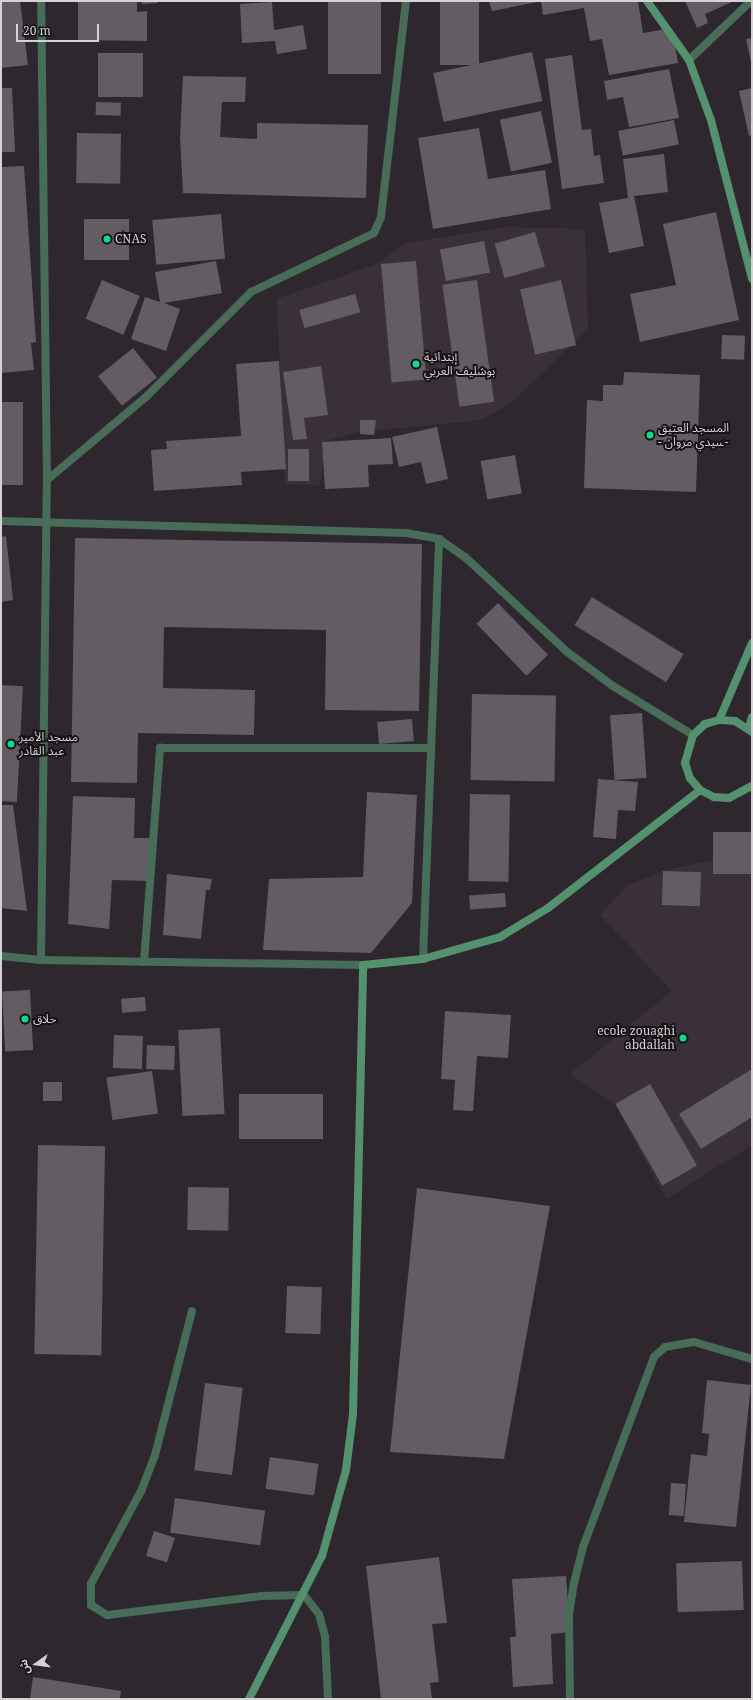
<!DOCTYPE html>
<html>
<head>
<meta charset="utf-8">
<style>
	body { margin:0 }
	#map { position:relative; width:753px; height:1700px; overflow:hidden; background:#2e282e; font-family:"Noto Serif","Noto Sans Arabic",serif }
	div>[style] { position:absolute }
	[style*='--x'] { left:calc(var(--x)*1px); top:calc(var(--y)*1px); width:calc(var(--w)*1px); rotate:calc(var(--a)*1deg) }
	.built>* { inset:0; background:#3a303a }
	.building>* { inset:0; background:#635c63; transform-origin:0 0 }
	.street>* { height:8px; margin:-4px; padding:0 4px; transform-origin:4px; border-radius:4px; background:#476c57 }
	.secondary>* { height:8px; margin:-4px; padding:0 4px; transform-origin:4px; border-radius:4px; background:#54916f }
	.dots>* { width:11px; height:11px; translate:-50% -50%; box-sizing:border-box; border:2px solid #151215; border-radius:50% }
	span { translate:-50% -50%; white-space:nowrap; text-align:center; line-height:1.15; -webkit-text-stroke:4px #151215; paint-order:stroke }
	.poi-label { font-size:12px; color:#d5d1d5 }
	.left { translate:0 -50%; text-align:left }
	.right { translate:-100% -50%; text-align:right }
	.frame { position:absolute; inset:0; border:2px solid #d5d1d5; pointer-events:none }
	.north { position:absolute; left:16px; top:1644px; width:40px; height:40px; -webkit-text-stroke:3px #151215; paint-order:stroke; rotate:256deg; font-size:11px; font-weight:700; line-height:16px; text-align:center; color:#d5d1d5 }
	.north::after { content:''; display:block; margin:auto; width:14px; height:18px; background:#d5d1d5; clip-path:polygon(50% 0,100% 100%,50% 72%,0 100%) }
	.scale { position:absolute; left:16px; top:24px; width:83px; height:18px; box-sizing:border-box; border:2px solid #d5d1d5; border-top:0; padding-left:5px; font-size:12px; line-height:14px; white-space:nowrap; color:#d5d1d5; -webkit-text-stroke:3px #151215; paint-order:stroke }
</style>
</head>
<body>
<div id="map">
	<div class="built">
		<i style="clip-path:polygon(507px 227px,585px 229px,588px 329px,514px 400px,482px 420px,358px 432px,326px 441px,320px 485px,285px 484px,277px 299px,377px 264px,406px 243px)"></i>
		<i style="clip-path:polygon(752px 832px,752px 1145px,666px 1199px,615px 1104px,570px 1074px,672px 991px,600px 915px,628px 885px,663px 871px,714px 860px,713px 834px)"></i>
	</div>
	<div class="building">
		<i style="clip-path:polygon(1px 1px,20px 1px,28px 65px,1px 68px)"></i>
		<i style="clip-path:polygon(78px 1px,137px 1px,137px 12px,147px 11px,147px 41px,78px 40px)"></i>
		<i style="clip-path:polygon(142px 1px,157px 1px,158px 3px,142px 4px)"></i>
		<i style="left:328px;top:1px;width:53px;height:73px"></i>
		<i style="left:440px;top:1px;width:39px;height:64px"></i>
		<i style="clip-path:polygon(489px 1px,538px 1px,538px 2px,492px 11px)"></i>
		<i style="clip-path:polygon(541px 1px,638px 1px,643px 33px,672px 28px,678px 63px,609px 75px,602px 39px,590px 41px,584px 8px,543px 15px)"></i>
		<i style="clip-path:polygon(685px 1px,734px 1px,705px 14px,708px 23px,697px 28px)"></i>
		<i style="clip-path:polygon(272px 2px,274px 30px,303px 25px,307px 49px,277px 54px,275px 41px,242px 43px,240px 4px)"></i>
		<i style="clip-path:polygon(752px 38px,752px 62px,751px 62px,746px 39px)"></i>
		<i style="left:532px;top:52px;width:50px;height:101px;rotate:78deg"></i>
		<i style="left:98px;top:53px;width:45px;height:44px"></i>
		<i style="clip-path:polygon(572px 55px,582px 130px,591px 129px,594px 156px,600px 155px,604px 183px,562px 189px,545px 59px)"></i>
		<i style="clip-path:polygon(669px 69px,679px 118px,629px 127px,623px 97px,607px 100px,604px 81px)"></i>
		<i style="clip-path:polygon(183px 76px,246px 77px,245px 102px,222px 102px,220px 137px,257px 139px,257px 123px,368px 125px,366px 198px,183px 193px,180px 137px)"></i>
		<i style="clip-path:polygon(1px 88px,12px 88px,15px 152px,1px 152px)"></i>
		<i style="clip-path:polygon(752px 88px,752px 135px,749px 136px,739px 91px)"></i>
		<i style="left:96px;top:102px;width:25px;height:13px;rotate:2deg"></i>
		<i style="left:541px;top:111px;width:53px;height:42px;rotate:78deg"></i>
		<i style="left:674px;top:120px;width:25px;height:57px;rotate:79deg"></i>
		<i style="clip-path:polygon(479px 128px,488px 179px,545px 170px,551px 209px,433px 229px,418px 138px)"></i>
		<i style="left:77px;top:133px;width:44px;height:50px;rotate:1deg"></i>
		<i style="clip-path:polygon(664px 154px,668px 192px,634px 196px,644px 246px,609px 253px,599px 203px,628px 198px,623px 159px)"></i>
		<i style="clip-path:polygon(24px 166px,36px 342px,31px 343px,34px 370px,1px 373px,1px 167px)"></i>
		<i style="clip-path:polygon(716px 212px,739px 320px,640px 342px,630px 294px,676px 285px,663px 224px)"></i>
		<i style="left:221px;top:214px;width:45px;height:69px;rotate:85deg"></i>
		<i style="left:84px;top:219px;width:45px;height:41px"></i>
		<i style="left:535px;top:232px;width:36px;height:42px;rotate:74deg"></i>
		<i style="left:484px;top:241px;width:32px;height:45px;rotate:79deg"></i>
		<i style="clip-path:polygon(216px 261px,222px 293px,164px 303px,180px 309px,166px 351px,131px 339px,145px 297px,160px 302px,155px 272px)"></i>
		<i style="left:416px;top:261px;width:119px;height:35px;rotate:85deg"></i>
		<i style="left:102px;top:280px;width:41px;height:42px;rotate:23deg"></i>
		<i style="left:477px;top:280px;width:123px;height:35px;rotate:82deg"></i>
		<i style="left:561px;top:280px;width:67px;height:42px;rotate:77deg"></i>
		<i style="left:355px;top:294px;width:19px;height:58px;rotate:74deg"></i>
		<i style="left:722px;top:335px;width:23px;height:24px;rotate:2deg"></i>
		<i style="left:133px;top:348px;width:38px;height:45px;rotate:51deg"></i>
		<i style="clip-path:polygon(279px 361px,286px 469px,241px 472px,242px 485px,154px 491px,151px 450px,167px 449px,166px 441px,241px 436px,236px 364px)"></i>
		<i style="clip-path:polygon(321px 366px,328px 415px,304px 418px,307px 439px,293px 440px,283px 372px)"></i>
		<i style="clip-path:polygon(624px 372px,700px 375px,696px 492px,584px 488px,587px 400px,603px 401px,603px 385px,623px 385px)"></i>
		<i style="left:1px;top:402px;width:22px;height:83px"></i>
		<i style="clip-path:polygon(360px 420px,376px 420px,374px 435px,360px 434px)"></i>
		<i style="clip-path:polygon(437px 427px,448px 479px,426px 484px,421px 462px,399px 467px,392px 437px)"></i>
		<i style="clip-path:polygon(391px 438px,393px 464px,368px 465px,369px 487px,325px 489px,322px 442px)"></i>
		<i style="left:288px;top:449px;width:21px;height:32px"></i>
		<i style="left:515px;top:455px;width:39px;height:35px;rotate:80deg"></i>
		<i style="clip-path:polygon(6px 536px,13px 600px,1px 602px,1px 537px)"></i>
		<i style="clip-path:polygon(75px 538px,422px 544px,419px 711px,325px 710px,326px 630px,164px 627px,163px 688px,255px 690px,254px 735px,138px 733px,137px 783px,71px 782px)"></i>
		<i style="left:592px;top:597px;width:108px;height:33px;rotate:32deg"></i>
		<i style="left:498px;top:603px;width:72px;height:30px;rotate:46deg"></i>
		<i style="left:1px;top:685px;width:22px;height:116px;rotate:3deg"></i>
		<i style="left:472px;top:694px;width:84px;height:86px;rotate:1deg"></i>
		<i style="left:642px;top:713px;width:65px;height:32px;rotate:86deg"></i>
		<i style="left:412px;top:719px;width:22px;height:35px;rotate:85deg"></i>
		<i style="clip-path:polygon(598px 779px,638px 782px,635px 811px,618px 810px,616px 839px,593px 837px)"></i>
		<i style="clip-path:polygon(367px 792px,417px 795px,412px 903px,371px 953px,263px 950px,269px 879px,363px 877px)"></i>
		<i style="left:470px;top:794px;width:40px;height:87px;rotate:1deg"></i>
		<i style="clip-path:polygon(73px 796px,135px 798px,134px 838px,150px 838px,149px 881px,112px 880px,109px 929px,68px 924px)"></i>
		<i style="clip-path:polygon(1px 805px,13px 805px,27px 911px,1px 908px)"></i>
		<i style="left:752px;top:832px;width:42px;height:39px;rotate:90deg"></i>
		<i style="left:663px;top:871px;width:38px;height:34px;rotate:2deg"></i>
		<i style="clip-path:polygon(167px 874px,212px 879px,210px 890px,206px 890px,201px 939px,163px 935px)"></i>
		<i style="left:505px;top:893px;width:14px;height:36px;rotate:86deg"></i>
		<i style="left:30px;top:990px;width:60px;height:28px;rotate:87deg"></i>
		<i style="left:145px;top:997px;width:14px;height:24px;rotate:86deg"></i>
		<i style="clip-path:polygon(445px 1011px,511px 1015px,508px 1058px,477px 1056px,473px 1111px,453px 1110px,455px 1080px,441px 1079px)"></i>
		<i style="left:220px;top:1028px;width:86px;height:42px;rotate:87deg"></i>
		<i style="left:114px;top:1035px;width:29px;height:33px;rotate:2deg"></i>
		<i style="left:147px;top:1045px;width:28px;height:24px;rotate:2deg"></i>
		<i style="clip-path:polygon(752px 1069px,752px 1117px,701px 1149px,679px 1114px)"></i>
		<i style="left:152px;top:1071px;width:43px;height:46px;rotate:82deg"></i>
		<i style="left:62px;top:1082px;width:19px;height:19px;rotate:90deg"></i>
		<i style="left:650px;top:1084px;width:94px;height:40px;rotate:60deg"></i>
		<i style="left:239px;top:1094px;width:84px;height:45px"></i>
		<i style="left:38px;top:1145px;width:67px;height:209px;rotate:1deg"></i>
		<i style="left:188px;top:1187px;width:41px;height:43px;rotate:1deg"></i>
		<i style="clip-path:polygon(417px 1188px,550px 1206px,504px 1459px,390px 1452px)"></i>
		<i style="left:287px;top:1286px;width:35px;height:47px;rotate:2deg"></i>
		<i style="clip-path:polygon(707px 1380px,751px 1385px,736px 1527px,684px 1522px,691px 1454px,707px 1456px,709px 1434px,702px 1433px)"></i>
		<i style="left:205px;top:1383px;width:38px;height:88px;rotate:7deg"></i>
		<i style="left:270px;top:1457px;width:49px;height:32px;rotate:8deg"></i>
		<i style="left:671px;top:1483px;width:15px;height:32px;rotate:4deg"></i>
		<i style="left:175px;top:1498px;width:91px;height:35px;rotate:8deg"></i>
		<i style="left:154px;top:1531px;width:22px;height:26px;rotate:18deg"></i>
		<i style="clip-path:polygon(439px 1557px,447px 1623px,432px 1624px,439px 1682px,430px 1683px,432px 1699px,381px 1699px,366px 1566px)"></i>
		<i style="left:742px;top:1561px;width:49px;height:66px;rotate:88deg"></i>
		<i style="clip-path:polygon(566px 1576px,570px 1632px,551px 1634px,553px 1684px,513px 1687px,510px 1637px,516px 1637px,512px 1579px)"></i>
		<i style="clip-path:polygon(33px 1677px,121px 1691px,120px 1699px,30px 1699px)"></i>
	</div>
	<div class="street">
		<i style="--x:689;--y:60;--w:86;--a:-43.6"></i>
		<i style="--x:47;--y:480;--w:131;--a:-40"></i>
		<i style="--x:147;--y:396;--w:147;--a:-45"></i>
		<i style="--x:251;--y:292;--w:136;--a:-25.6"></i>
		<i style="--x:374;--y:233;--w:17;--a:-66"></i>
		<i style="--x:381;--y:217;--w:217;--a:-83.4"></i>
		<i style="--x:1;--y:521;--w:405;--a:1.7"></i>
		<i style="--x:406;--y:533;--w:34;--a:10"></i>
		<i style="--x:439;--y:539;--w:32;--a:35"></i>
		<i style="--x:465;--y:557;--w:138;--a:42.9"></i>
		<i style="--x:566;--y:651;--w:59;--a:36.7"></i>
		<i style="--x:613;--y:686;--w:94;--a:31.5"></i>
		<i style="--x:1;--y:956;--w:40;--a:5.7"></i>
		<i style="--x:41;--y:960;--w:322;--a:0.9"></i>
		<i style="--x:423;--y:959;--w:420;--a:-87.8"></i>
		<i style="--x:41;--y:960;--w:480;--a:-89.3"></i>
		<i style="--x:47;--y:480;--w:479;--a:-90.7"></i>
		<i style="--x:144;--y:962;--w:215;--a:-85.7"></i>
		<i style="--x:160;--y:748;--w:271;--a:0"></i>
		<i style="--x:192;--y:1311;--w:149;--a:104.4"></i>
		<i style="--x:155;--y:1455;--w:39;--a:111"></i>
		<i style="--x:141;--y:1491;--w:106;--a:118.3"></i>
		<i style="--x:91;--y:1584;--w:21;--a:90"></i>
		<i style="--x:91;--y:1605;--w:19;--a:32"></i>
		<i style="--x:107;--y:1615;--w:155;--a:-7"></i>
		<i style="--x:261;--y:1596;--w:43;--a:-1.3"></i>
		<i style="--x:304;--y:1595;--w:24;--a:52"></i>
		<i style="--x:319;--y:1614;--w:24;--a:75"></i>
		<i style="--x:325;--y:1637;--w:62;--a:87.2"></i>
		<i style="--x:570;--y:1699;--w:85;--a:-90.7"></i>
		<i style="--x:569;--y:1614;--w:31;--a:-81"></i>
		<i style="--x:574;--y:1583;--w:37;--a:-76"></i>
		<i style="--x:583;--y:1547;--w:203;--a:-69.5"></i>
		<i style="--x:654;--y:1357;--w:15;--a:-42"></i>
		<i style="--x:665;--y:1347;--w:29;--a:-10"></i>
		<i style="--x:694;--y:1342;--w:60;--a:16.3"></i>
	</div>
	<div class="secondary">
		<i style="--x:647;--y:1;--w:72;--a:54.6"></i>
		<i style="--x:689;--y:60;--w:64;--a:69.9"></i>
		<i style="--x:711;--y:120;--w:164;--a:75.5"></i>
		<i style="--x:719;--y:720;--w:84;--a:-66.8"></i>
		<i style="--x:749;--y:728;--w:11;--a:-75"></i>
		<i style="--x:752;--y:732;--w:20;--a:-147"></i>
		<i style="--x:735;--y:721;--w:16;--a:-176"></i>
		<i style="--x:719;--y:720;--w:15;--a:164"></i>
		<i style="--x:705;--y:724;--w:16;--a:137"></i>
		<i style="--x:693;--y:735;--w:29;--a:106"></i>
		<i style="--x:685;--y:763;--w:16;--a:72"></i>
		<i style="--x:690;--y:778;--w:16;--a:50"></i>
		<i style="--x:700;--y:790;--w:16;--a:27"></i>
		<i style="--x:714;--y:797;--w:15;--a:4"></i>
		<i style="--x:729;--y:798;--w:26;--a:-28"></i>
		<i style="--x:249;--y:1699;--w:161;--a:-63"></i>
		<i style="--x:322;--y:1556;--w:89;--a:-74.4"></i>
		<i style="--x:346;--y:1470;--w:56;--a:-82.9"></i>
		<i style="--x:353;--y:1414;--w:449;--a:-88.7"></i>
		<i style="--x:363;--y:965;--w:60;--a:-5.7"></i>
		<i style="--x:423;--y:959;--w:80;--a:-15.9"></i>
		<i style="--x:500;--y:937;--w:56;--a:-31.1"></i>
		<i style="--x:548;--y:908;--w:192;--a:-37.8"></i>
	</div>
	<div class="dots">
		<i style="left:107px;top:239px;background:#11d98a"></i>
		<i style="left:416px;top:364px;background:#11d98a"></i>
		<i style="left:650px;top:435px;background:#11d98a"></i>
		<i style="left:11px;top:744px;background:#11d98a"></i>
		<i style="left:25px;top:1019px;background:#11d98a"></i>
		<i style="left:683px;top:1038px;background:#11d98a"></i>
	</div>
	<div class="poi-label">
		<span class="left" style="left:115px;top:239px">CNAS</span>
		<span class="left" style="left:424px;top:364px">إبتدائية<br>بوشليف العربي</span>
		<span class="left" style="left:658px;top:435px">المسجد العتيق<br>- سيدي مروان-</span>
		<span class="left" style="left:19px;top:744px">مسجد الأمير<br>عبد القادر</span>
		<span class="left" style="left:33px;top:1019px">حلاق</span>
		<span class="right" style="left:675px;top:1038px">ecole zouaghi<br>abdallah</span>
	</div>
	<div class="frame"></div>
	<div class="north">ش</div>
	<div class="scale">20 m</div>
</div>
</body>
</html>
